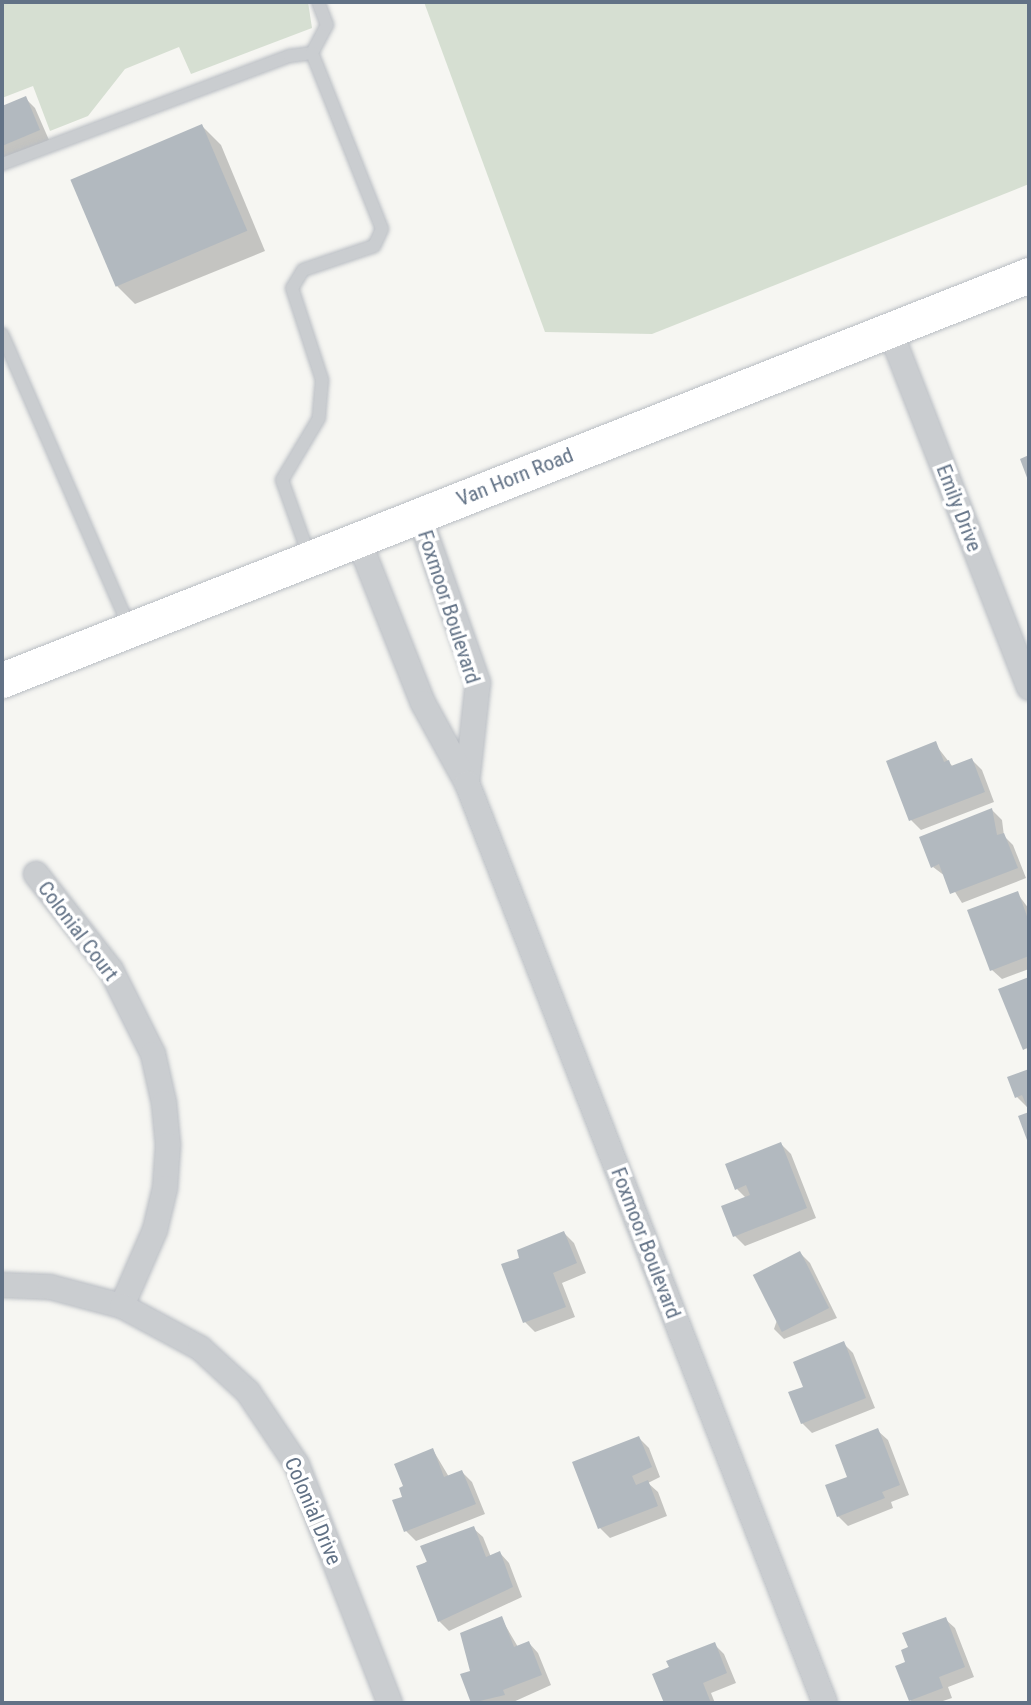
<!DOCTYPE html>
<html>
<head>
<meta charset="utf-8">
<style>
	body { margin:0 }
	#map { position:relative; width:1031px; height:1705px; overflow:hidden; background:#f6f6f2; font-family:"Roboto Condensed",sans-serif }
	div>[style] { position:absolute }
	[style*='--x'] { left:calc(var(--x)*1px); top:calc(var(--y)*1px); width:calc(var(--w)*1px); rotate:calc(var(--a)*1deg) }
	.green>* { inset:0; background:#d6dfd2 }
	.shadow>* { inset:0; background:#0003 }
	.building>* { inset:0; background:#b2b9bf; transform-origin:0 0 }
	.roads { filter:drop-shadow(0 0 2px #b9bdc3) drop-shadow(0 0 2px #b9bdc3) }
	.service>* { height:12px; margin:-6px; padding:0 6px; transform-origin:6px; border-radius:6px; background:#cacdd0 }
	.minor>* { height:24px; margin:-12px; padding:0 12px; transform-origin:12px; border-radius:12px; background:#cacdd0 }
	.secondary>* { height:35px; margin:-17.5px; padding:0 17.5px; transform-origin:17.5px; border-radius:17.5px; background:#fff }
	span { translate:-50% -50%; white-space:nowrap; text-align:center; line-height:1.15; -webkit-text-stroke:7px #fff; paint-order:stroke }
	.street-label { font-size:21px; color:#627286 }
	.frame { position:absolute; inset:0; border:4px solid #627286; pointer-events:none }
</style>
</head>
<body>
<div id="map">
	<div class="green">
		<i style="clip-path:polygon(2px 2px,308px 2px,312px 28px,191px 74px,179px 47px,125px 69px,88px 116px,50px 131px,33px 86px,2px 98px)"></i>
		<i style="clip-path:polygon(424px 2px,1029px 2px,1029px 184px,652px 334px,545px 332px)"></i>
	</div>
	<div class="shadow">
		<i style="clip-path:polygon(25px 98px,35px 108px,49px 140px,2px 160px,2px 107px)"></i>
		<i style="clip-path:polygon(202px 126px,221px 145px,265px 251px,135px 304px,116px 285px)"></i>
		<i style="clip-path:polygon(935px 744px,953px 767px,972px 760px,982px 770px,994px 802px,921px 830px,911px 820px)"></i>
		<i style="clip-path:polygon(992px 810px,1002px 820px,1004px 836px,1013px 845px,1026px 878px,962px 903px,945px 876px,933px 867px)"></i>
		<i style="clip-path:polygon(1017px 893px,1029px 909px,1029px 969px,1002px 979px,992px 970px)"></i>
		<i style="clip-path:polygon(1029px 979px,1029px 1054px,1001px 990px)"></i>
		<i style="clip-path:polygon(1029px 1071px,1029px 1109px,1017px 1097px,1009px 1078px)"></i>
		<i style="clip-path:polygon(781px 1144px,791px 1154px,816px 1218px,745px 1246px,735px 1236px,746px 1198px,737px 1189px)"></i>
		<i style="clip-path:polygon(564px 1233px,574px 1243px,586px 1273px,562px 1283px,575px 1317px,535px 1332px,525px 1322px,522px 1259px)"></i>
		<i style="clip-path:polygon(800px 1253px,810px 1263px,837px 1318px,784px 1339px,774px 1329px)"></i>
		<i style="clip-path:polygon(843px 1343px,853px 1353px,875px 1408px,812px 1433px,802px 1423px,805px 1388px)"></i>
		<i style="clip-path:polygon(878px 1431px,888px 1440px,909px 1495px,891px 1502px,893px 1508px,848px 1526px,838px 1516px)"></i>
		<i style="clip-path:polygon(639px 1438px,649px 1448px,660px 1477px,648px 1483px,658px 1492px,667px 1516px,610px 1538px,600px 1528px)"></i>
		<i style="clip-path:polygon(433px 1450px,449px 1477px,462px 1472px,472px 1482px,485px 1514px,416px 1541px,406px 1531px,405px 1487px)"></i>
		<i style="clip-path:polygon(473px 1528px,483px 1537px,491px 1557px,500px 1553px,509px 1563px,522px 1597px,449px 1631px,439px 1621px,419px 1567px)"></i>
		<i style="clip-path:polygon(501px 1618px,518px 1647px,529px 1643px,538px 1653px,551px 1685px,511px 1703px,473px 1703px,462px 1675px,472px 1672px)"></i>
		<i style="clip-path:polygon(945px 1619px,955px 1628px,974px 1677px,948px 1687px,952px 1698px,937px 1703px,914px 1703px,910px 1700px)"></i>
		<i style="clip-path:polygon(714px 1644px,724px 1654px,736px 1683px,711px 1693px,715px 1703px,666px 1703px,654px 1675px)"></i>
	</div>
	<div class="building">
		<i style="clip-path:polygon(26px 96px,40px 130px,2px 146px,2px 106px)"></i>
		<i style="left:202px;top:124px;width:116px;height:143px;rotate:67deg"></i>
		<i style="clip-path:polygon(1029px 455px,1029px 483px,1020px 459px)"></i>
		<i style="clip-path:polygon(936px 741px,944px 762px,949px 760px,951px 766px,972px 758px,985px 792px,909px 821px,886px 761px)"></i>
		<i style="clip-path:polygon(992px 808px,997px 835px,1004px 833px,1018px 868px,950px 894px,939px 864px,931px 868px,919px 837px)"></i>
		<i style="clip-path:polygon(1018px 891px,1029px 922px,1029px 956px,990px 971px,967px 910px)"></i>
		<i style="clip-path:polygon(1029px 977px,1029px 1047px,1023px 1050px,998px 989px)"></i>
		<i style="clip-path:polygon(1029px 1069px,1029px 1139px,1027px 1140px,1018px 1116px,1029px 1112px,1022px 1095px,1015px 1098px,1007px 1077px)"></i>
		<i style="clip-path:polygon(781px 1142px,807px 1208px,733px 1237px,721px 1206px,750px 1195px,746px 1185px,735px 1190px,725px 1164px)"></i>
		<i style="clip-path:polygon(564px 1231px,577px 1263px,553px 1273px,566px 1307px,523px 1323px,501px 1264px,519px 1258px,517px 1250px)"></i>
		<i style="left:800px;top:1251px;width:64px;height:53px;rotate:63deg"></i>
		<i style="clip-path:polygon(844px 1341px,866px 1398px,801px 1424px,788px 1392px,803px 1387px,793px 1362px)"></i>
		<i style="clip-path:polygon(878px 1428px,900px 1485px,882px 1492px,885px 1498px,837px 1517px,825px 1485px,847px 1477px,835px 1445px)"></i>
		<i style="clip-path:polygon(639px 1436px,652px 1467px,632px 1476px,636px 1485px,648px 1480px,658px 1506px,598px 1529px,572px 1462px)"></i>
		<i style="clip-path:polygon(433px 1448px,444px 1477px,462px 1470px,476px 1504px,404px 1532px,392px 1500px,402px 1497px,399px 1488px,403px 1486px,394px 1464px)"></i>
		<i style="clip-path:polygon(474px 1526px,486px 1557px,500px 1551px,513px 1587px,438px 1622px,416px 1566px,427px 1562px,420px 1546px)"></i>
		<i style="clip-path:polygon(502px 1616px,514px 1647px,529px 1641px,542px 1675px,503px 1690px,505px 1695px,471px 1703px,460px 1674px,470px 1671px,460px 1633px)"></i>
		<i style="clip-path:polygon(946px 1617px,965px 1667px,939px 1677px,943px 1688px,909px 1701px,895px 1666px,905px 1662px,901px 1650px,908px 1647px,902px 1633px)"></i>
		<i style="clip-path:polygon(715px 1642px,727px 1673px,703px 1683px,711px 1703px,664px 1703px,652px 1674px,669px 1667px,666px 1661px)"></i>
	</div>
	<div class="roads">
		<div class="service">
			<i style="--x:312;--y:53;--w:32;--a:-62"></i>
			<i style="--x:327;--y:25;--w:25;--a:-111"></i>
			<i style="--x:2;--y:164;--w:308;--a:-20.6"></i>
			<i style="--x:290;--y:56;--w:22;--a:-8"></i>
			<i style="--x:312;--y:53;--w:189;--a:68.3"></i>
			<i style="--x:382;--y:229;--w:19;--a:115"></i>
			<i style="--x:374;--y:246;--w:75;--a:161.3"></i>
			<i style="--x:303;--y:270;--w:21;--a:121"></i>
			<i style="--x:292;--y:288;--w:97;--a:71.9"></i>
			<i style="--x:322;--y:380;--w:38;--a:95"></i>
			<i style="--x:319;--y:418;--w:72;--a:120.8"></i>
			<i style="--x:282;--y:480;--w:83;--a:70.3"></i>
			<i style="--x:2;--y:334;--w:322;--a:66.5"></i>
		</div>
		<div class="minor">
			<i style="--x:889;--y:328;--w:386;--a:68.7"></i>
			<i style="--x:419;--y:515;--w:178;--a:70.6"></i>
			<i style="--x:478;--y:683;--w:101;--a:96.3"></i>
			<i style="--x:358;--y:539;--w:176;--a:68.4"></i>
			<i style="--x:423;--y:703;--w:91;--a:61.2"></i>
			<i style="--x:467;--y:783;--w:987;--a:68.74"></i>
			<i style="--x:36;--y:874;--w:122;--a:52"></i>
			<i style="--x:111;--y:970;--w:94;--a:63.4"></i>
			<i style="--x:153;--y:1054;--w:50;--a:77.3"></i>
			<i style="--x:164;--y:1103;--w:42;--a:84.6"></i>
			<i style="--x:168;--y:1145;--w:43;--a:94"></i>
			<i style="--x:165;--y:1188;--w:43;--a:103.4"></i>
			<i style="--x:155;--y:1230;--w:83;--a:113.5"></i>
			<i style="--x:2;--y:1285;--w:48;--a:2.4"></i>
			<i style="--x:50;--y:1287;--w:74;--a:14.8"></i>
			<i style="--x:122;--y:1306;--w:89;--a:28.3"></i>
			<i style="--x:200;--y:1348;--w:65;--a:42.5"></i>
			<i style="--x:248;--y:1392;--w:88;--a:56.1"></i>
			<i style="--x:297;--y:1465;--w:256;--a:68.7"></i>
		</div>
		<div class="secondary">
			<i style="--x:2;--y:680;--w:1104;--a:-21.52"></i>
		</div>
	</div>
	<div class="street-label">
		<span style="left:515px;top:477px;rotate:-22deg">Van Horn Road</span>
		<span style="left:959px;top:508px;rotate:69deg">Emily Drive</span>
		<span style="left:449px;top:607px;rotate:72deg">Foxmoor Boulevard</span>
		<span style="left:78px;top:931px;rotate:53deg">Colonial Court</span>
		<span style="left:646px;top:1243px;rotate:69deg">Foxmoor Boulevard</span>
		<span style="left:313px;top:1511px;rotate:67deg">Colonial Drive</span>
	</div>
	<div class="frame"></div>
</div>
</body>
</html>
